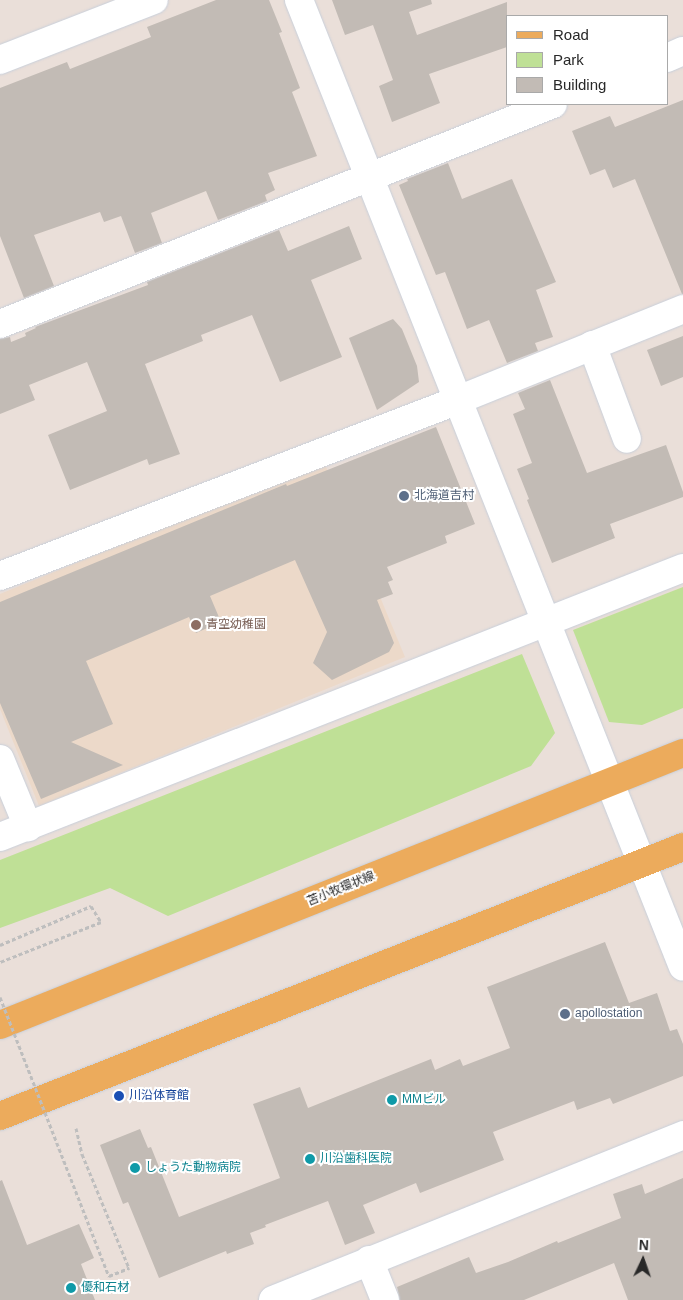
<!DOCTYPE html>
<html>
<head>
<meta charset="utf-8">
<style>
	body { margin:0 }
	#map { position:relative; width:683px; height:1300px; overflow:hidden; background:#eadfd9; font-family:Helvetica,"Noto Sans JP",sans-serif }
	div>[style] { position:absolute }
	[style*='--x'] { left:calc(var(--x)*1px); top:calc(var(--y)*1px); width:calc(var(--w)*1px); rotate:calc(var(--a)*1deg) }
	.education>* { inset:0; background:#ecd9c9 }
	.green>* { inset:0; background:#bfe096 }
	.building>* { inset:0; background:#c2bbb5 }
	.path>* { height:3px; margin-top:-1.5px; transform-origin:0; background:repeating-linear-gradient(90deg,#bebebe 0 4px,transparent 0 6.5px) }
	.roads { filter:drop-shadow(0 0 1px #c8cfda) drop-shadow(0 0 1px #c8cfda) }
	.minor>* { height:28px; margin:-14px; padding:0 14px; transform-origin:14px; border-radius:14px; background:#fff }
	.major>* { height:28px; margin:-14px; padding:0 14px; transform-origin:14px; border-radius:14px; background:#ecab5c }
	.path-bridge>* { height:3px; margin-top:-1.5px; transform-origin:0; background:repeating-linear-gradient(90deg,#bebebe 0 4px,transparent 0 6.5px) }
	.dots>* { width:14px; height:14px; translate:-50% -50%; box-sizing:border-box; border:2px solid #fff; border-radius:50% }
	span { translate:-50% -50%; white-space:nowrap; text-align:center; line-height:1.15; -webkit-text-stroke:4px #fff; paint-order:stroke }
	.service-label { font-size:12px; color:#4e5e75 }
	.left { translate:0 -50%; text-align:left }
	.education-label { font-size:12px; color:#785e54 }
	.street-label { font-size:12px; color:#282828 }
	.transit-label { font-size:12px; color:#164399 }
	.culture-label { font-size:12px; color:#0d838f }
	.legend { position:absolute; left:506px; top:15px; width:162px; height:90px; box-sizing:border-box; background:#fff; border:1px solid #a9a9a9; margin:0; padding:6px 9px; list-style:none; font-size:15px; color:#282828 }
	.legend li { display:flex; align-items:center; gap:10px; height:25px }
	.legend b { width:25px; border:1px solid #a9a9a9 }
	.north { position:absolute; left:618px; top:1235px; width:50px; height:50px; -webkit-text-stroke:4px #fff; paint-order:stroke; rotate:3deg; font-size:14px; font-weight:700; line-height:20px; text-align:center; color:#282828 }
	.north::after { content:''; display:block; margin:auto; width:18px; height:22px; background:#282828; clip-path:polygon(50% 0,100% 100%,50% 72%,0 100%) }
</style>
</head>
<body>
<div id="map">
	<div class="education">
		<i style="clip-path:polygon(324px 462px,405px 657px,39px 806px,0 709px,0 594px)"></i>
	</div>
	<div class="green">
		<i style="clip-path:polygon(683px 587px,683px 708px,642px 725px,609px 722px,573px 630px)"></i>
		<i style="clip-path:polygon(522px 654px,555px 733px,531px 766px,168px 916px,110px 888px,0 928px,0 860px)"></i>
	</div>
	<div class="building">
		<i style="clip-path:polygon(216px 0,269px 0,282px 32px,279px 33px,300px 88px,292px 92px,317px 156px,268px 173px,275px 190px,265px 195px,267px 201px,218px 220px,206px 191px,151px 213px,162px 243px,135px 253px,121px 216px,104px 222px,100px 212px,34px 235px,54px 286px,24px 298px,0 236px,0 88px,67px 62px,70px 69px,151px 37px,147px 27px)"></i>
		<i style="clip-path:polygon(332px 0,431px 0,432px 4px,409px 12px,417px 35px,507px 2px,507px 47px,429px 74px,440px 103px,392px 122px,379px 86px,393px 80px,373px 25px,345px 35px)"></i>
		<i style="clip-path:polygon(683px 100px,683px 294px,682px 294px,635px 179px,613px 188px,605px 169px,590px 175px,572px 131px,610px 116px,615px 127px)"></i>
		<i style="clip-path:polygon(448px 163px,462px 199px,512px 179px,556px 282px,536px 290px,553px 337px,535px 343px,538px 351px,507px 363px,489px 320px,467px 329px,445px 272px,436px 275px,399px 185px,408px 181px,407px 179px)"></i>
		<i style="clip-path:polygon(349px 226px,362px 259px,311px 280px,342px 357px,280px 382px,252px 315px,201px 335px,203px 341px,145px 364px,180px 454px,149px 465px,147px 459px,70px 490px,48px 435px,107px 411px,87px 362px,29px 385px,35px 400px,0 414px,0 339px,10px 337px,11px 342px,26px 336px,25px 333px,36px 328px,35px 327px,148px 285px,147px 282px,279px 230px,288px 251px)"></i>
		<i style="clip-path:polygon(393px 319px,402px 329px,417px 366px,419px 382px,377px 410px,349px 338px)"></i>
		<i style="clip-path:polygon(683px 336px,683px 377px,661px 386px,647px 350px)"></i>
		<i style="clip-path:polygon(550px 380px,587px 473px,666px 445px,683px 492px,683px 497px,610px 524px,615px 538px,552px 563px,527px 500px,529px 499px,517px 469px,532px 463px,513px 414px,525px 409px,518px 393px)"></i>
		<i style="clip-path:polygon(436px 427px,475px 524px,445px 536px,447px 543px,387px 567px,393px 580px,388px 582px,393px 594px,377px 600px,394px 643px,389px 652px,332px 680px,313px 663px,327px 632px,295px 560px,210px 596px,221px 622px,196px 633px,189px 617px,86px 661px,113px 724px,71px 742px,123px 765px,41px 799px,0 703px,0 602px,286px 484px,287px 486px)"></i>
		<i style="clip-path:polygon(605px 942px,629px 1003px,657px 993px,670px 1031px,677px 1029px,683px 1044px,683px 1076px,613px 1104px,610px 1098px,577px 1110px,574px 1101px,493px 1132px,504px 1160px,420px 1193px,416px 1183px,363px 1205px,375px 1233px,345px 1245px,328px 1201px,265px 1225px,266px 1227px,250px 1233px,254px 1244px,227px 1254px,226px 1251px,159px 1278px,128px 1202px,123px 1204px,100px 1145px,140px 1129px,148px 1148px,151px 1147px,179px 1217px,280px 1178px,253px 1104px,300px 1087px,308px 1108px,431px 1059px,435px 1070px,460px 1059px,463px 1066px,510px 1048px,487px 987px)"></i>
		<i style="clip-path:polygon(683px 1178px,683px 1300px,628px 1300px,614px 1263px,524px 1300px,400px 1300px,397px 1287px,469px 1257px,476px 1273px,508px 1262px,557px 1241px,558px 1243px,621px 1218px,613px 1194px,642px 1184px,645px 1194px)"></i>
		<i style="clip-path:polygon(2px 1180px,27px 1245px,79px 1224px,94px 1258px,81px 1264px,95px 1300px,0 1300px,0 1181px)"></i>
	</div>
	<div class="path">
		<i style="--x:0;--y:945;--w:99;--a:-23.2"></i>
		<i style="--x:91;--y:906;--w:19;--a:58"></i>
		<i style="--x:101;--y:922;--w:109;--a:158.4"></i>
		<i style="--x:76;--y:1128;--w:27;--a:77"></i>
		<i style="--x:82;--y:1154;--w:123;--a:67.6"></i>
	</div>
	<div class="roads">
		<div class="minor">
			<i style="--x:299;--y:0;--w:1040;--a:68.34"></i>
			<i style="--x:667;--y:58;--w:17;--a:-24"></i>
			<i style="--x:0;--y:60;--w:165;--a:-21.3"></i>
			<i style="--x:0;--y:324;--w:595;--a:-21.69"></i>
			<i style="--x:592;--y:345;--w:100;--a:69.6"></i>
			<i style="--x:0;--y:576;--w:491;--a:-21"></i>
			<i style="--x:458;--y:400;--w:243;--a:-22"></i>
			<i style="--x:0;--y:759;--w:74;--a:67.6"></i>
			<i style="--x:0;--y:837;--w:734;--a:-21.5"></i>
			<i style="--x:369;--y:1260;--w:43;--a:68.2"></i>
			<i style="--x:273;--y:1300;--w:442;--a:-21.9"></i>
		</div>
		<div class="major">
			<i style="--x:0;--y:1025;--w:735;--a:-21.71"></i>
			<i style="--x:0;--y:1116;--w:734;--a:-21.5"></i>
		</div>
	</div>
	<div class="path-bridge">
		<i style="--x:0;--y:997;--w:300;--a:68.7"></i>
		<i style="--x:109;--y:1276;--w:22;--a:-22"></i>
	</div>
	<div class="dots">
		<i style="left:404px;top:496px;background:#5c6f8a"></i>
		<i style="left:196px;top:625px;background:#8d6e63"></i>
		<i style="left:565px;top:1014px;background:#5c6f8a"></i>
		<i style="left:119px;top:1096px;background:#1a4fb4"></i>
		<i style="left:392px;top:1100px;background:#0f9aa8"></i>
		<i style="left:310px;top:1159px;background:#0f9aa8"></i>
		<i style="left:135px;top:1168px;background:#0f9aa8"></i>
		<i style="left:71px;top:1288px;background:#0f9aa8"></i>
	</div>
	<div class="service-label">
		<span class="left" style="left:414px;top:496px">北海道吉村</span>
		<span class="left" style="left:575px;top:1014px">apollostation</span>
	</div>
	<div class="education-label">
		<span class="left" style="left:206px;top:625px">青空幼稚園</span>
	</div>
	<div class="street-label">
		<span style="left:341px;top:889px;rotate:-22deg">苫小牧環状線</span>
	</div>
	<div class="transit-label">
		<span class="left" style="left:129px;top:1096px">川沿体育館</span>
	</div>
	<div class="culture-label">
		<span class="left" style="left:402px;top:1100px">MMビル</span>
		<span class="left" style="left:320px;top:1159px">川沿歯科医院</span>
		<span class="left" style="left:145px;top:1168px">しょうた動物病院</span>
		<span class="left" style="left:81px;top:1288px">優和石材</span>
	</div>
	<ul class="legend">
	<li><b style="height:6px;background:#ecab5c"></b>Road</li>
	<li><b style="height:14px;background:#bfe096"></b>Park</li>
	<li><b style="height:14px;background:#c2bbb5"></b>Building</li>
	</ul>
	<div class="north">N</div>
</div>
</body>
</html>
